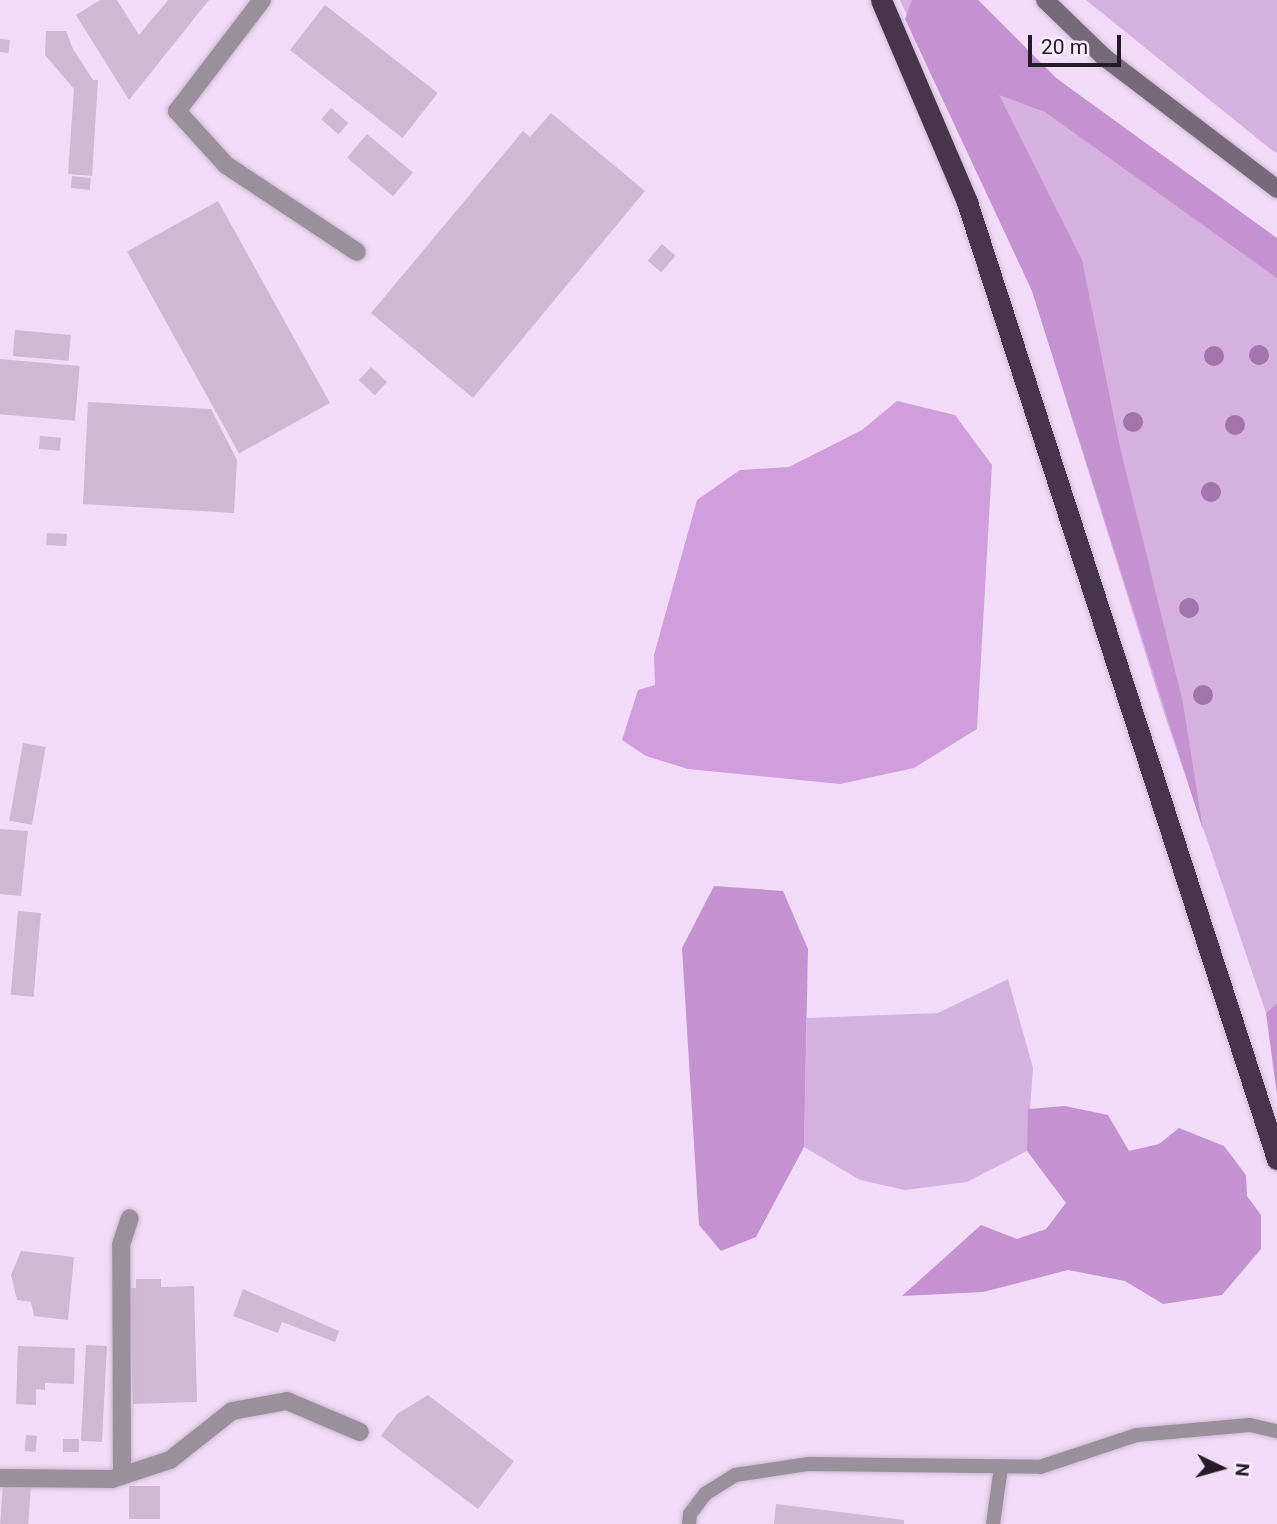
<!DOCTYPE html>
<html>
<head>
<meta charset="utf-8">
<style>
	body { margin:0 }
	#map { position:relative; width:1277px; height:1524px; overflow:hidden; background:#f2dbf8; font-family:Roboto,sans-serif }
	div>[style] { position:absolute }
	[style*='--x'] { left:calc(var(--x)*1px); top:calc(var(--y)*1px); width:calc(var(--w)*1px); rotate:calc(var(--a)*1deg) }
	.green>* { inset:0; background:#d5b1df }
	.forest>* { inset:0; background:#c492d1 }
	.water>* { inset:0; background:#d09edd }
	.building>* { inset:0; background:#ceb8d4; transform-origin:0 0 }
	.roads { filter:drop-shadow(0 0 2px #cdb8d2) drop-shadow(0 0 2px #cdb8d2) }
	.lane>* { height:14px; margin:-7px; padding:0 7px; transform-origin:7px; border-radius:7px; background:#9a909c }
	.street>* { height:18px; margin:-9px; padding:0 9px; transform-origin:9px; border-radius:9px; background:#9a909c }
	.secondary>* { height:18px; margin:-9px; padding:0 9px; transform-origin:9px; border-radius:9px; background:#766979 }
	.highway>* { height:21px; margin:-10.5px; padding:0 10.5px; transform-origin:10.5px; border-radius:10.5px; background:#47354c }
	.trees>* { width:20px; height:20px; margin:-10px; border-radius:50%; background:#a175ac }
	span { translate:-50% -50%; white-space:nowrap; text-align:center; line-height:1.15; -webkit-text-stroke:6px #faecfd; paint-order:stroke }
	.north { position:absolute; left:1186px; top:1433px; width:70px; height:70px; -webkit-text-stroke:5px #faecfd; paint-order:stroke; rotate:95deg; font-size:19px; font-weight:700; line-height:28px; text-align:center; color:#231b25 }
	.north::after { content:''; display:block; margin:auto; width:24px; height:32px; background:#231b25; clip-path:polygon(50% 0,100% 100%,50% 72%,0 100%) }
	.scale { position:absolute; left:1028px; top:35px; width:93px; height:32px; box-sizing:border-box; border:4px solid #231b25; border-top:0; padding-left:9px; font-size:21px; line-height:24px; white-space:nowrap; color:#231b25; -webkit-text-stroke:5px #faecfd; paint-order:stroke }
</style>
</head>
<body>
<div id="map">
	<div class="green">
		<i style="clip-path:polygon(900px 0,978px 0,1056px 78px,1277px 240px,1277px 1003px,1266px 1013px,1163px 710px,1032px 291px)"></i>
		<i style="clip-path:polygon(1086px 0,1277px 0,1277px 153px,1273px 151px)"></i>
		<i style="clip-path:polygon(1008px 979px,1033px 1068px,1027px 1151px,967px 1182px,905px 1190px,860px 1180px,804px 1147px,807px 1018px,938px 1013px)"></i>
	</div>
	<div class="forest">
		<i style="clip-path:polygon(912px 0,978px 0,1056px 78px,1277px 238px,1277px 278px,1045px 112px,999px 95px,1082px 260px,1120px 447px,1183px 703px,1203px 830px,1032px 291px,905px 19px)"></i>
		<i style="clip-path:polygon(714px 886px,783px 891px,808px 949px,804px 1147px,756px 1237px,721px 1251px,699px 1225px,682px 948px)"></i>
		<i style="clip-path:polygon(1277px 1003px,1277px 1095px,1266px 1013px)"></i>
		<i style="clip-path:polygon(1065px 1106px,1108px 1115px,1129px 1151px,1159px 1144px,1179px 1128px,1224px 1146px,1246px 1175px,1247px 1196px,1261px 1215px,1261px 1249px,1222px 1295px,1163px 1304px,1125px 1281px,1068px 1270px,983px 1292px,902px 1296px,981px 1225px,1017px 1239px,1046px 1229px,1066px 1203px,1027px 1151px,1028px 1109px)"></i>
	</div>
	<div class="water">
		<i style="clip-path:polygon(897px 401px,955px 415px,992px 465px,977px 729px,914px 768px,840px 784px,688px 769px,646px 756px,622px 740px,638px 690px,655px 685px,654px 655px,697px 500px,740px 470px,789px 467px,862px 430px)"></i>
	</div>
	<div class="building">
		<i style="clip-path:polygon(100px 0,117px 0,139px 35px,168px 0,209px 0,129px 100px,76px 15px)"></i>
		<i style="left:325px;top:5px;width:143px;height:57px;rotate:38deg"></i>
		<i style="clip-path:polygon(46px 31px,66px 31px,73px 49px,93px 80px,98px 80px,92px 176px,68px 174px,74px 89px,45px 55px)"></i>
		<i style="left:0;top:39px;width:10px;height:13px;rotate:6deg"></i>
		<i style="left:331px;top:108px;width:23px;height:15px;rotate:41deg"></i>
		<i style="clip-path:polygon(551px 113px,645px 191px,473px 398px,371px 313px,523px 131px,530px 137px)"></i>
		<i style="left:367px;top:134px;width:60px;height:31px;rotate:40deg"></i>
		<i style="left:72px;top:176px;width:19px;height:12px;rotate:6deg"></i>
		<i style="left:218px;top:201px;width:231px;height:104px;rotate:61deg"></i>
		<i style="left:662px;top:244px;width:18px;height:22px;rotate:41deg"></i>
		<i style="left:15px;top:330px;width:56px;height:26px;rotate:5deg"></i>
		<i style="left:0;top:359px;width:80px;height:55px;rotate:5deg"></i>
		<i style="left:371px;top:367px;width:22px;height:18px;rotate:43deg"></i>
		<i style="clip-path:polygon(88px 402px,211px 409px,237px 460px,234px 513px,83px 504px)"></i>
		<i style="left:40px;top:436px;width:21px;height:13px;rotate:5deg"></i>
		<i style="left:47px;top:533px;width:20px;height:12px;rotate:3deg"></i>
		<i style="left:23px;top:743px;width:23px;height:79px;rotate:10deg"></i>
		<i style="clip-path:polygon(0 829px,28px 831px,21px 896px,0 894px)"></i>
		<i style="left:18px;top:911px;width:23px;height:84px;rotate:5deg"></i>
		<i style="clip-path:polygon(21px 1251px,74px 1257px,68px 1320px,34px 1316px,31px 1302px,17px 1300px,11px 1275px)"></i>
		<i style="clip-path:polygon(136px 1279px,161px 1279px,161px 1287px,194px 1286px,197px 1402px,133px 1404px,129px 1288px,136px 1288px)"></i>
		<i style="clip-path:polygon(243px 1289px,339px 1331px,335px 1342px,282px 1322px,278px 1333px,233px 1316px)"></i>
		<i style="left:86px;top:1345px;width:21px;height:96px;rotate:3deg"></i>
		<i style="clip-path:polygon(18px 1346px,75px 1348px,74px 1384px,45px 1383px,45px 1390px,36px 1389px,36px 1405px,16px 1404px)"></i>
		<i style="clip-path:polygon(428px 1395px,514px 1461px,478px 1509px,381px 1436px,397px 1414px)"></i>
		<i style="left:26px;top:1435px;width:11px;height:16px;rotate:5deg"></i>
		<i style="left:63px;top:1439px;width:16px;height:13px"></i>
		<i style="left:3px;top:1483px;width:28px;height:41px;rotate:4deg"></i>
		<i style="left:129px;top:1486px;width:31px;height:33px"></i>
		<i style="clip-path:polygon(776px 1504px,904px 1520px,904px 1524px,774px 1524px)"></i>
	</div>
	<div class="roads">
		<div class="lane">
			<i style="--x:689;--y:1524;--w:10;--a:-84"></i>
			<i style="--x:690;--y:1514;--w:25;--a:-53"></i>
			<i style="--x:705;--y:1494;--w:36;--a:-32"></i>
			<i style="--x:735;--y:1475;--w:75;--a:-8.5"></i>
			<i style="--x:809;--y:1464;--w:231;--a:0.7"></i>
			<i style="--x:1040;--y:1467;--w:102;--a:-18.3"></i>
			<i style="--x:1137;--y:1435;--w:113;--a:-5.1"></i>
			<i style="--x:1250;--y:1425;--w:28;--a:13"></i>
			<i style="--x:993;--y:1524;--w:58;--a:-82"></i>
		</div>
		<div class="street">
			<i style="--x:262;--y:0;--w:140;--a:127.4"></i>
			<i style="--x:177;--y:111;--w:73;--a:47.8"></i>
			<i style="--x:226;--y:165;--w:157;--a:33.6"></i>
			<i style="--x:122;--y:1476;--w:231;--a:-90.2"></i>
			<i style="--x:121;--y:1245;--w:28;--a:-72"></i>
			<i style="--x:0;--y:1478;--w:112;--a:0.5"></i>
			<i style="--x:112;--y:1479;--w:61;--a:-18.1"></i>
			<i style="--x:170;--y:1460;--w:79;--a:-38.3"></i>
			<i style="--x:232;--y:1411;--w:56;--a:-10.3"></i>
			<i style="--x:287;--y:1401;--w:79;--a:23"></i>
		</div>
		<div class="secondary">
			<i style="--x:1045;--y:0;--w:82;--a:44"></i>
			<i style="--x:1104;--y:57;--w:218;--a:37.3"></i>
		</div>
		<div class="highway">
			<i style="--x:881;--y:0;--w:220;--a:66.9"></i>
			<i style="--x:967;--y:202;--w:1006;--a:72.05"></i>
		</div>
	</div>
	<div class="trees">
		<i style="left:1259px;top:355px"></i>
		<i style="left:1214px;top:356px"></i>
		<i style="left:1133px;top:422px"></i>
		<i style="left:1235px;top:425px"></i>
		<i style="left:1211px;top:492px"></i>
		<i style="left:1189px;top:608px"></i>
		<i style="left:1203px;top:695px"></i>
	</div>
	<div class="north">N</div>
	<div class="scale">20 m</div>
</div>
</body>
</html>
